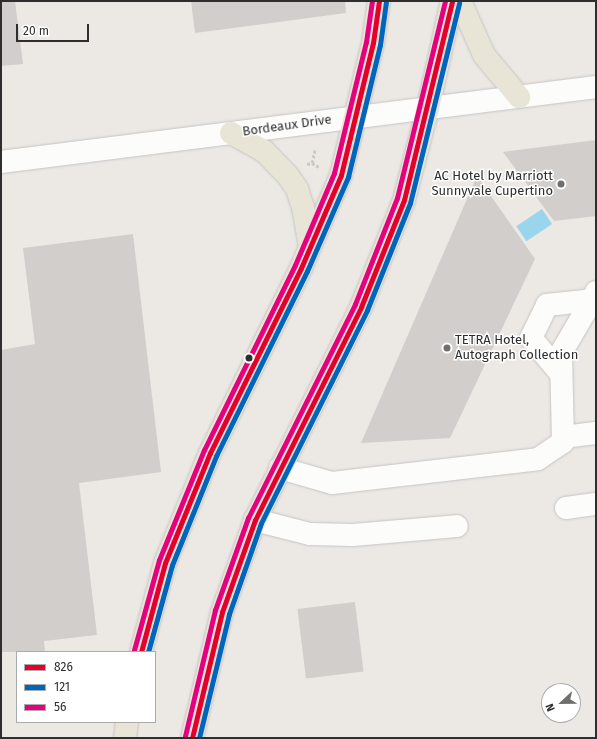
<!DOCTYPE html>
<html>
<head>
<meta charset="utf-8">
<style>
	body { margin:0 }
	#map { position:relative; width:597px; height:739px; overflow:hidden; background:#ece8e4; font-family:"Fira Sans",sans-serif }
	div>[style] { position:absolute }
	[style*='--x'] { left:calc(var(--x)*1px); top:calc(var(--y)*1px); width:calc(var(--w)*1px); rotate:calc(var(--a)*1deg) }
	.water>* { inset:0; background:#99d6ec; transform-origin:0 0 }
	.building>* { inset:0; background:#d1cecb; transform-origin:0 0 }
	.path>* { height:2.5px; margin-top:-1.25px; transform-origin:0; background:repeating-linear-gradient(90deg,#c9c9c8 0 3px,transparent 0 5px) }
	.roads { filter:drop-shadow(0 0 1px #c5c4c5) drop-shadow(0 0 1px #c5c4c5) }
	.minor>* { height:22px; margin:-11px; padding:0 11px; transform-origin:11px; border-radius:11px; background:#fcfcfb }
	.major>* { height:22px; margin:-11px; padding:0 11px; transform-origin:11px; border-radius:11px; background:#e8e4d6 }
	.bus-1>* { height:5px; margin:-2.5px; padding:0 2.5px; transform-origin:2.5px; border-radius:2.5px; background:#e4002b }
	.bus-2>* { height:5px; margin:-2.5px; padding:0 2.5px; transform-origin:2.5px; border-radius:2.5px; background:#0065bd }
	.bus-3>* { height:5px; margin:-2.5px; padding:0 2.5px; transform-origin:2.5px; border-radius:2.5px; background:#e5007d }
	.dots>* { width:11px; height:11px; translate:-50% -50%; box-sizing:border-box; border:2px solid #fff; border-radius:50% }
	span { translate:-50% -50%; white-space:nowrap; text-align:center; line-height:1.15; -webkit-text-stroke:3px #fff; paint-order:stroke }
	.street-label { font-size:13px; color:#2e2e2e }
	.poi-label { font-size:13px; color:#2e2e2e }
	.right { translate:-100% -50%; text-align:right }
	.left { translate:0 -50%; text-align:left }
	.frame { position:absolute; inset:0; border:2px solid #2e2e2e; pointer-events:none }
	.legend { position:absolute; left:16px; top:651px; width:140px; height:72px; box-sizing:border-box; background:#fff; border:1px solid #ababab; margin:0; padding:5px 7px; list-style:none; font-size:12px; color:#2e2e2e }
	.legend li { display:flex; align-items:center; gap:8px; height:20px }
	.legend b { width:20px; border:1px solid #ababab }
	.north { position:absolute; left:541px; top:683px; width:40px; height:40px; box-sizing:border-box; background:#fff; border:1px solid #ababab; border-radius:50%; rotate:248deg; font-size:11px; font-weight:700; line-height:16px; text-align:center; color:#2e2e2e }
	.north::after { content:''; display:block; margin:auto; width:14px; height:18px; background:#706f6e; clip-path:polygon(50% 0,100% 100%,50% 72%,0 100%) }
	.scale { position:absolute; left:16px; top:24px; width:73px; height:18px; box-sizing:border-box; border:2px solid #2e2e2e; border-top:0; padding-left:5px; font-size:12px; line-height:14px; white-space:nowrap; color:#2e2e2e; -webkit-text-stroke:3px #fff; paint-order:stroke }
</style>
</head>
<body>
<div id="map">
	<div class="water">
		<i style="left:542px;top:209px;width:18px;height:31px;rotate:56deg"></i>
	</div>
	<div class="building">
		<i style="clip-path:polygon(1px 1px,15px 1px,23px 64px,1px 66px)"></i>
		<i style="clip-path:polygon(191px 1px,345px 1px,346px 13px,195px 33px)"></i>
		<i style="clip-path:polygon(596px 140px,596px 216px,554px 221px,503px 152px)"></i>
		<i style="clip-path:polygon(477px 176px,535px 259px,450px 438px,361px 443px)"></i>
		<i style="clip-path:polygon(133px 234px,161px 472px,79px 483px,97px 635px,44px 641px,45px 652px,1px 652px,1px 350px,35px 344px,23px 248px)"></i>
		<i style="left:355px;top:602px;width:70px;height:58px;rotate:83deg"></i>
	</div>
	<div class="path">
		<i style="--x:312;--y:163;--w:14;--a:-78"></i>
		<i style="--x:307;--y:164;--w:5;--a:-11"></i>
		<i style="--x:312;--y:163;--w:8;--a:30"></i>
	</div>
	<div class="roads">
		<div class="minor">
			<i style="--x:1;--y:162;--w:600;--a:-7.18"></i>
			<i style="--x:561;--y:374;--w:47;--a:-129.8"></i>
			<i style="--x:531;--y:338;--w:37;--a:-64"></i>
			<i style="--x:547;--y:305;--w:45;--a:-6.3"></i>
			<i style="--x:592;--y:300;--w:9;--a:-63"></i>
			<i style="--x:563;--y:437;--w:33;--a:-7"></i>
			<i style="--x:280;--y:468;--w:54;--a:16.1"></i>
			<i style="--x:332;--y:483;--w:207;--a:-6.6"></i>
			<i style="--x:538;--y:459;--w:30;--a:-34"></i>
			<i style="--x:563;--y:442;--w:89;--a:-91.3"></i>
			<i style="--x:561;--y:353;--w:61;--a:-59.7"></i>
			<i style="--x:592;--y:300;--w:4;--a:-14"></i>
			<i style="--x:566;--y:508;--w:30;--a:-8"></i>
			<i style="--x:255;--y:520;--w:57;--a:14.3"></i>
			<i style="--x:310;--y:534;--w:43;--a:1.3"></i>
			<i style="--x:353;--y:535;--w:104;--a:-4.9"></i>
		</div>
		<div class="major">
			<i style="--x:460;--y:1;--w:59;--a:66"></i>
			<i style="--x:484;--y:55;--w:55;--a:50.2"></i>
			<i style="--x:231;--y:133;--w:38;--a:29"></i>
			<i style="--x:264;--y:151;--w:35;--a:46"></i>
			<i style="--x:288;--y:176;--w:16;--a:55"></i>
			<i style="--x:297;--y:189;--w:19;--a:72"></i>
			<i style="--x:303;--y:207;--w:39;--a:80"></i>
			<i style="--x:141;--y:652;--w:92;--a:-74.9"></i>
			<i style="--x:165;--y:563;--w:119;--a:-67.8"></i>
			<i style="--x:210;--y:453;--w:206;--a:-63.8"></i>
			<i style="--x:301;--y:268;--w:101;--a:-66.7"></i>
			<i style="--x:341;--y:175;--w:136;--a:-76.4"></i>
			<i style="--x:373;--y:43;--w:42;--a:-81.9"></i>
			<i style="--x:125;--y:738;--w:16;--a:-83"></i>
			<i style="--x:192;--y:738;--w:130;--a:-76.6"></i>
			<i style="--x:222;--y:612;--w:98;--a:-70.3"></i>
			<i style="--x:255;--y:520;--w:238;--a:-63.5"></i>
			<i style="--x:361;--y:307;--w:115;--a:-68.1"></i>
			<i style="--x:404;--y:200;--w:95;--a:-75.4"></i>
			<i style="--x:428;--y:108;--w:110;--a:-77.4"></i>
		</div>
	</div>
	<div class="bus-1">
		<i style="--x:141;--y:652;--w:92;--a:-74.9"></i>
		<i style="--x:165;--y:563;--w:119;--a:-67.8"></i>
		<i style="--x:210;--y:453;--w:206;--a:-63.8"></i>
		<i style="--x:301;--y:268;--w:101;--a:-66.7"></i>
		<i style="--x:341;--y:175;--w:136;--a:-76.4"></i>
		<i style="--x:373;--y:43;--w:42;--a:-81.9"></i>
		<i style="--x:192;--y:738;--w:130;--a:-76.6"></i>
		<i style="--x:222;--y:612;--w:98;--a:-70.3"></i>
		<i style="--x:255;--y:520;--w:238;--a:-63.5"></i>
		<i style="--x:361;--y:307;--w:115;--a:-68.1"></i>
		<i style="--x:404;--y:200;--w:205;--a:-76.4"></i>
	</div>
	<div class="bus-2">
		<i style="--x:148;--y:652;--w:90;--a:-74.6"></i>
		<i style="--x:172;--y:565;--w:118;--a:-68"></i>
		<i style="--x:216;--y:456;--w:206;--a:-63.8"></i>
		<i style="--x:307;--y:271;--w:103;--a:-66.4"></i>
		<i style="--x:348;--y:177;--w:136;--a:-76.4"></i>
		<i style="--x:380;--y:45;--w:43;--a:-82.1"></i>
		<i style="--x:199;--y:738;--w:128;--a:-76.4"></i>
		<i style="--x:229;--y:614;--w:96;--a:-70.6"></i>
		<i style="--x:261;--y:523;--w:238;--a:-63.5"></i>
		<i style="--x:367;--y:310;--w:115;--a:-68.1"></i>
		<i style="--x:410;--y:203;--w:206;--a:-76.2"></i>
	</div>
	<div class="bus-3">
		<i style="--x:134;--y:650;--w:93;--a:-74.5"></i>
		<i style="--x:159;--y:560;--w:119;--a:-67.8"></i>
		<i style="--x:204;--y:450;--w:206;--a:-63.8"></i>
		<i style="--x:295;--y:265;--w:100;--a:-67"></i>
		<i style="--x:334;--y:173;--w:135;--a:-76.3"></i>
		<i style="--x:366;--y:42;--w:41;--a:-81.7"></i>
		<i style="--x:185;--y:736;--w:130;--a:-76.6"></i>
		<i style="--x:215;--y:610;--w:98;--a:-70.3"></i>
		<i style="--x:248;--y:518;--w:239;--a:-63.4"></i>
		<i style="--x:355;--y:304;--w:114;--a:-68.4"></i>
		<i style="--x:397;--y:198;--w:203;--a:-76.3"></i>
	</div>
	<div class="dots">
		<i style="left:561px;top:184px;background:#706f6e"></i>
		<i style="left:447px;top:348px;background:#706f6e"></i>
		<i style="left:249px;top:358px;background:#2e2e2e"></i>
	</div>
	<div class="street-label">
		<span style="left:287px;top:126px;rotate:-8deg">Bordeaux Drive</span>
	</div>
	<div class="poi-label">
		<span class="right" style="left:553px;top:184px">AC Hotel by Marriott<br>Sunnyvale Cupertino</span>
		<span class="left" style="left:455px;top:348px">TETRA Hotel,<br>Autograph Collection</span>
	</div>
	<div class="frame"></div>
	<ul class="legend">
	<li><b style="height:5px;background:#e4002b"></b>826</li>
	<li><b style="height:5px;background:#0065bd"></b>121</li>
	<li><b style="height:5px;background:#e5007d"></b>56</li>
	</ul>
	<div class="north">N</div>
	<div class="scale">20 m</div>
</div>
</body>
</html>
